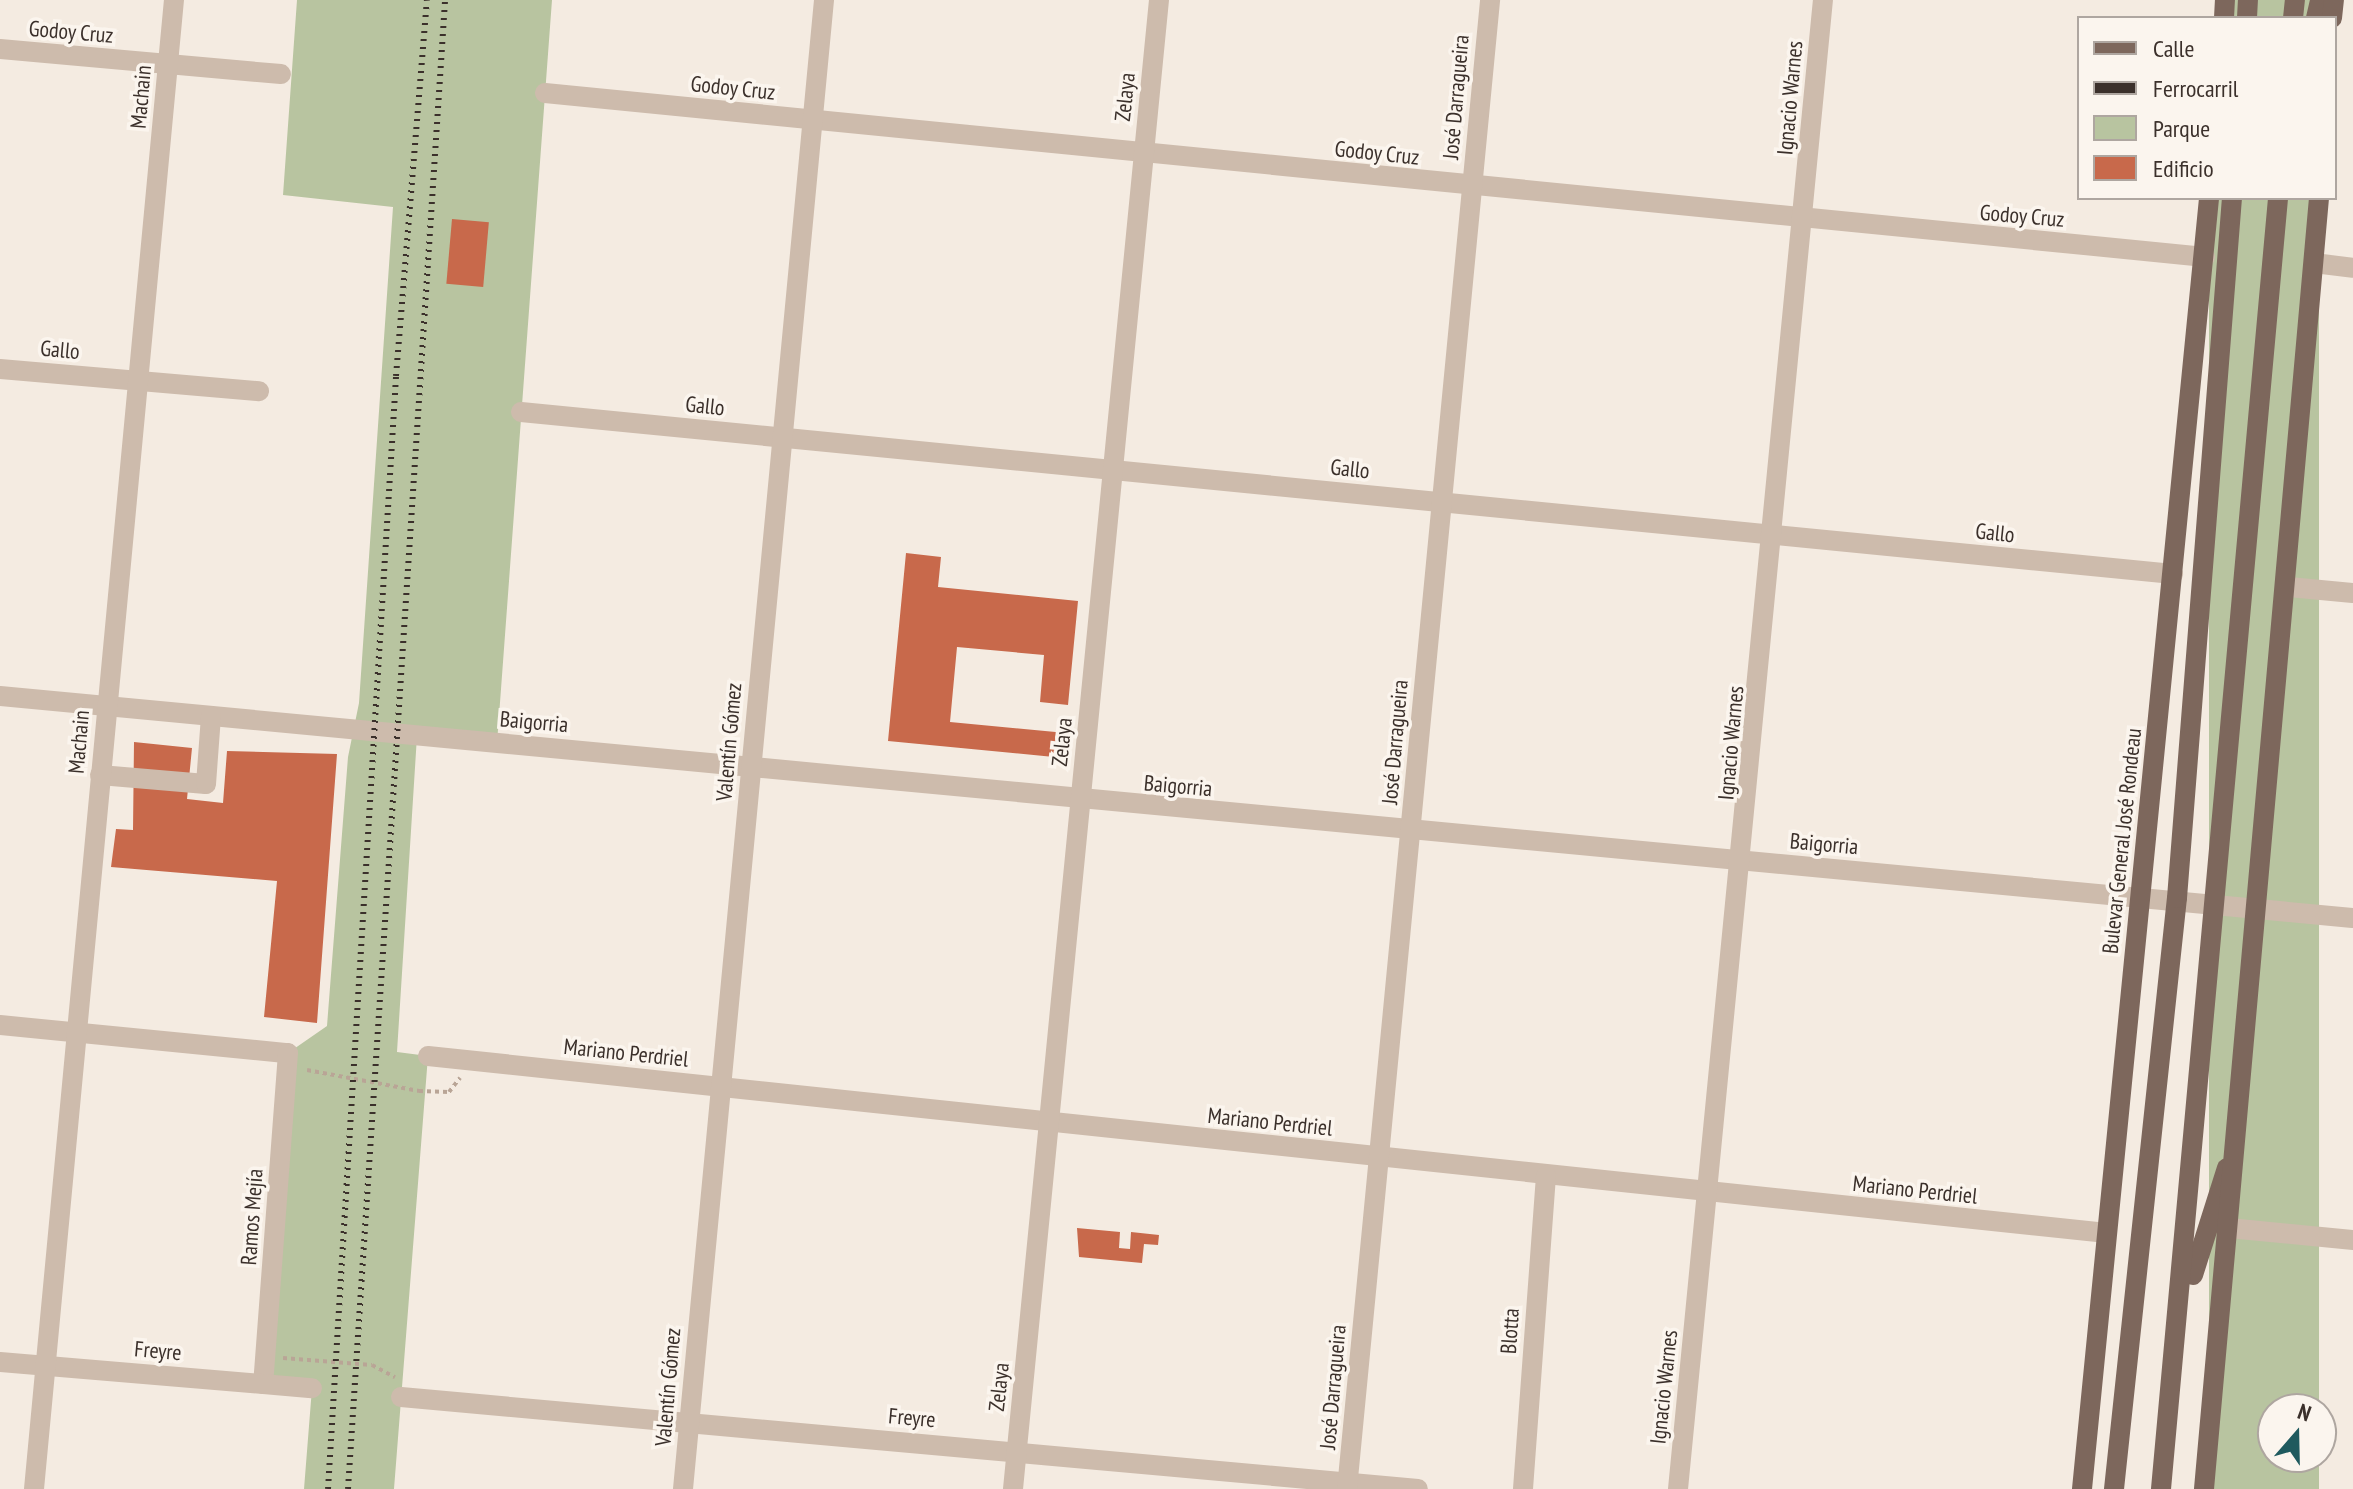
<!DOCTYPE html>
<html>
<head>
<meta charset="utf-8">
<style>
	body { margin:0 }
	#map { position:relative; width:2353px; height:1489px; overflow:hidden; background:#f4ebe1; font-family:"PT Sans Narrow",sans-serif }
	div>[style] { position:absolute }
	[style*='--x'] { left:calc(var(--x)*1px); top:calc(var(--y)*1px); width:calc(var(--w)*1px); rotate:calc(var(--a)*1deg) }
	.green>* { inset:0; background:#b8c4a0; transform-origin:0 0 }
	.building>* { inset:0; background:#c8694b; transform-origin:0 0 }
	.path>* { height:4px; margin-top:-2px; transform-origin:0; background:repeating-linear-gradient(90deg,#b9a596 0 4px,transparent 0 8px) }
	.minor>* { height:20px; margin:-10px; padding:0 10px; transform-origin:10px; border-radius:10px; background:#cdbbac }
	.major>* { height:20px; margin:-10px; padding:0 10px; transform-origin:10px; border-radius:10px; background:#7d675c }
	.rail>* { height:6px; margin-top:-3px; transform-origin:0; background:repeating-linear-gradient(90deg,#3b302b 0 2px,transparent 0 8px) }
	span { translate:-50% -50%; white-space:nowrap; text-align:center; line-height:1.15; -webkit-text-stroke:7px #fbf5ee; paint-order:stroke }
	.street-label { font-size:22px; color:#3b302b }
	.legend { position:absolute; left:2077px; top:16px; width:260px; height:184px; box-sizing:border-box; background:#fbf5ee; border:2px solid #aea6a0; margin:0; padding:10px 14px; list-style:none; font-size:24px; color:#3b302b }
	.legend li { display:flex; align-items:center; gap:16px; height:40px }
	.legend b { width:40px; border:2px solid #aea6a0 }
	.north { position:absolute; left:2257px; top:1393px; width:80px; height:80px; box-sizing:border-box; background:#fbf5ee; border:2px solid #aea6a0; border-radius:50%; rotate:20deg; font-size:22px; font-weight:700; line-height:32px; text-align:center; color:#3b302b }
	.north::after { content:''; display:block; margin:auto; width:28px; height:36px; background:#1f5a5e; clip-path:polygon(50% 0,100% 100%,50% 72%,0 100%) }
</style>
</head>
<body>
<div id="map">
	<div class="green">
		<i style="clip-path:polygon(297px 0,552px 0,497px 743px,417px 736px,397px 1052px,428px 1056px,394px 1489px,304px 1489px,312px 1388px,263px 1384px,288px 1053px,327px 1026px,348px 757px,359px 703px,393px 207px,283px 195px)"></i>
		<i style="left:2225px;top:0;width:109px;height:18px"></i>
		<i style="left:2209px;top:198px;width:110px;height:1297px"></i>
	</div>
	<div class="building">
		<i style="left:452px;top:219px;width:37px;height:65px;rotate:5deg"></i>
		<i style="clip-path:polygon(906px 553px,941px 557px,938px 587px,1078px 601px,1068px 705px,1040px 702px,1044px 655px,957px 647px,950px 722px,1066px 733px,1064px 758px,888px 741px)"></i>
		<i style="clip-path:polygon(134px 742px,192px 748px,187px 799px,223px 803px,227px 751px,337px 754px,317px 1023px,264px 1017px,277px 881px,111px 867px,116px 829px,133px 830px)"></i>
		<i style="clip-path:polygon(1077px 1228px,1120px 1232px,1119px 1248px,1130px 1249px,1131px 1232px,1159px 1235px,1158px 1245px,1144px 1244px,1142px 1263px,1079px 1257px)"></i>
	</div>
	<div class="path">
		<i style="--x:307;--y:1070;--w:114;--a:10.6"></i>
		<i style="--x:419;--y:1091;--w:30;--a:2"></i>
		<i style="--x:449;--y:1092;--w:18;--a:-52"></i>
		<i style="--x:283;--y:1358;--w:89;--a:4.5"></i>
		<i style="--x:372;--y:1365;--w:26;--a:28"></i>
	</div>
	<div class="minor">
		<i style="--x:0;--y:49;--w:282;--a:5.1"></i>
		<i style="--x:545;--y:93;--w:1668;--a:5.64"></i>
		<i style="--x:2314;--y:263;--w:39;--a:7"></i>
		<i style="--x:0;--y:369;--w:260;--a:4.9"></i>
		<i style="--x:521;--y:412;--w:1660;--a:5.6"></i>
		<i style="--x:2289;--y:587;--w:64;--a:5.4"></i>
		<i style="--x:0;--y:696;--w:2363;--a:5.39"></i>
		<i style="--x:100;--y:775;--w:106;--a:4.9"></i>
		<i style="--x:206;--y:784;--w:68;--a:-85.8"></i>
		<i style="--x:0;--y:1025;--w:289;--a:5.6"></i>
		<i style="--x:288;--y:1053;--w:332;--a:94.3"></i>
		<i style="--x:428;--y:1056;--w:1688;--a:6.02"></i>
		<i style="--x:2229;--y:1228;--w:125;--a:5.5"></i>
		<i style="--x:0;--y:1362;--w:313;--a:4.8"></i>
		<i style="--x:401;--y:1397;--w:1021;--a:5.17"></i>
		<i style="--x:34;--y:1489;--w:1496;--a:-84.63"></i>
		<i style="--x:683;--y:1489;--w:1496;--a:-84.59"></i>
		<i style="--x:1013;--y:1489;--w:1496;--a:-84.4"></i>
		<i style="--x:1347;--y:1489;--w:1496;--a:-84.51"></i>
		<i style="--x:1523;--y:1489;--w:314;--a:-85.8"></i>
		<i style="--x:1678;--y:1489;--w:1496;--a:-84.44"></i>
	</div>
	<div class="major">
		<i style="--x:2224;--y:18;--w:18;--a:-87"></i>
		<i style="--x:2247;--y:18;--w:18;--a:-87"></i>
		<i style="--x:2293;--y:18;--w:18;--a:-84"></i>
		<i style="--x:2316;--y:18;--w:18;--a:-77"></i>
		<i style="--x:2332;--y:18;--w:18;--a:-84"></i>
		<i style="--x:2193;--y:1275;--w:112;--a:-72.4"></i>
		<i style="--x:2082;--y:1489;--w:1297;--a:-84.38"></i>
		<i style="--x:2114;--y:1489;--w:594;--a:-83.92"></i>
		<i style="--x:2177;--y:898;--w:702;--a:-85.51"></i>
		<i style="--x:2161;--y:1489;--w:1296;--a:-84.82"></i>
		<i style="--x:2204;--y:1489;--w:1296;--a:-84.91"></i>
	</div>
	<div class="rail">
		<i style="--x:328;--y:1489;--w:1115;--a:-86.5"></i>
		<i style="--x:396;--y:376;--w:377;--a:-85.3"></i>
		<i style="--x:348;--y:1489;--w:1492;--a:-86.27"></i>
	</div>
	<div class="street-label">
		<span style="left:71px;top:32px;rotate:5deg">Godoy Cruz</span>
		<span style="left:733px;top:88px;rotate:6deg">Godoy Cruz</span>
		<span style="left:141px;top:97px;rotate:-85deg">Machain</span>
		<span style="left:1125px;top:97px;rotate:-84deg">Zelaya</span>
		<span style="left:1456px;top:97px;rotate:-85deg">José Darragueira</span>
		<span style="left:1790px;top:98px;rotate:-85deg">Ignacio Warnes</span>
		<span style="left:1377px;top:153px;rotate:6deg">Godoy Cruz</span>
		<span style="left:2022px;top:216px;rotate:5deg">Godoy Cruz</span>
		<span style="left:60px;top:350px;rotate:5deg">Gallo</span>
		<span style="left:705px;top:406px;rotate:6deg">Gallo</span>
		<span style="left:1350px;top:469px;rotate:6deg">Gallo</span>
		<span style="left:1995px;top:533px;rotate:6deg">Gallo</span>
		<span style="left:534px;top:722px;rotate:5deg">Baigorria</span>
		<span style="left:79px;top:742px;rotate:-85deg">Machain</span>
		<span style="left:729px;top:742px;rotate:-85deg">Valentín Gómez</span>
		<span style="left:1062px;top:742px;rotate:-84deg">Zelaya</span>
		<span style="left:1395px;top:742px;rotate:-85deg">José Darragueira</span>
		<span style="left:1731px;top:743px;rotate:-85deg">Ignacio Warnes</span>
		<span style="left:1178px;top:786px;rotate:5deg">Baigorria</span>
		<span style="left:2122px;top:841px;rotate:-84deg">Bulevar General José Rondeau</span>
		<span style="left:1824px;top:844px;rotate:5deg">Baigorria</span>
		<span style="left:626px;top:1053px;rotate:6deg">Mariano Perdriel</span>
		<span style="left:1270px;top:1122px;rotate:6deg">Mariano Perdriel</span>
		<span style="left:1915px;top:1190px;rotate:6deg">Mariano Perdriel</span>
		<span style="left:252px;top:1217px;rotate:-86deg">Ramos Mejía</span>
		<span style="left:1510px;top:1331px;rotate:-86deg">Blotta</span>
		<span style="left:158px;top:1351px;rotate:5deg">Freyre</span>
		<span style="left:668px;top:1387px;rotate:-85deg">Valentín Gómez</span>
		<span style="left:999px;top:1387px;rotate:-84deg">Zelaya</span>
		<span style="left:1333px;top:1387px;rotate:-85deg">José Darragueira</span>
		<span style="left:1664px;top:1387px;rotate:-84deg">Ignacio Warnes</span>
		<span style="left:912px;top:1418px;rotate:5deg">Freyre</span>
	</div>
	<ul class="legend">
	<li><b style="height:10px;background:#7d675c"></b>Calle</li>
	<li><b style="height:10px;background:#3b302b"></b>Ferrocarril</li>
	<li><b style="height:22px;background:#b8c4a0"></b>Parque</li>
	<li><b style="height:22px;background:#c8694b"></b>Edificio</li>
	</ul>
	<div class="north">N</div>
</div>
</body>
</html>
